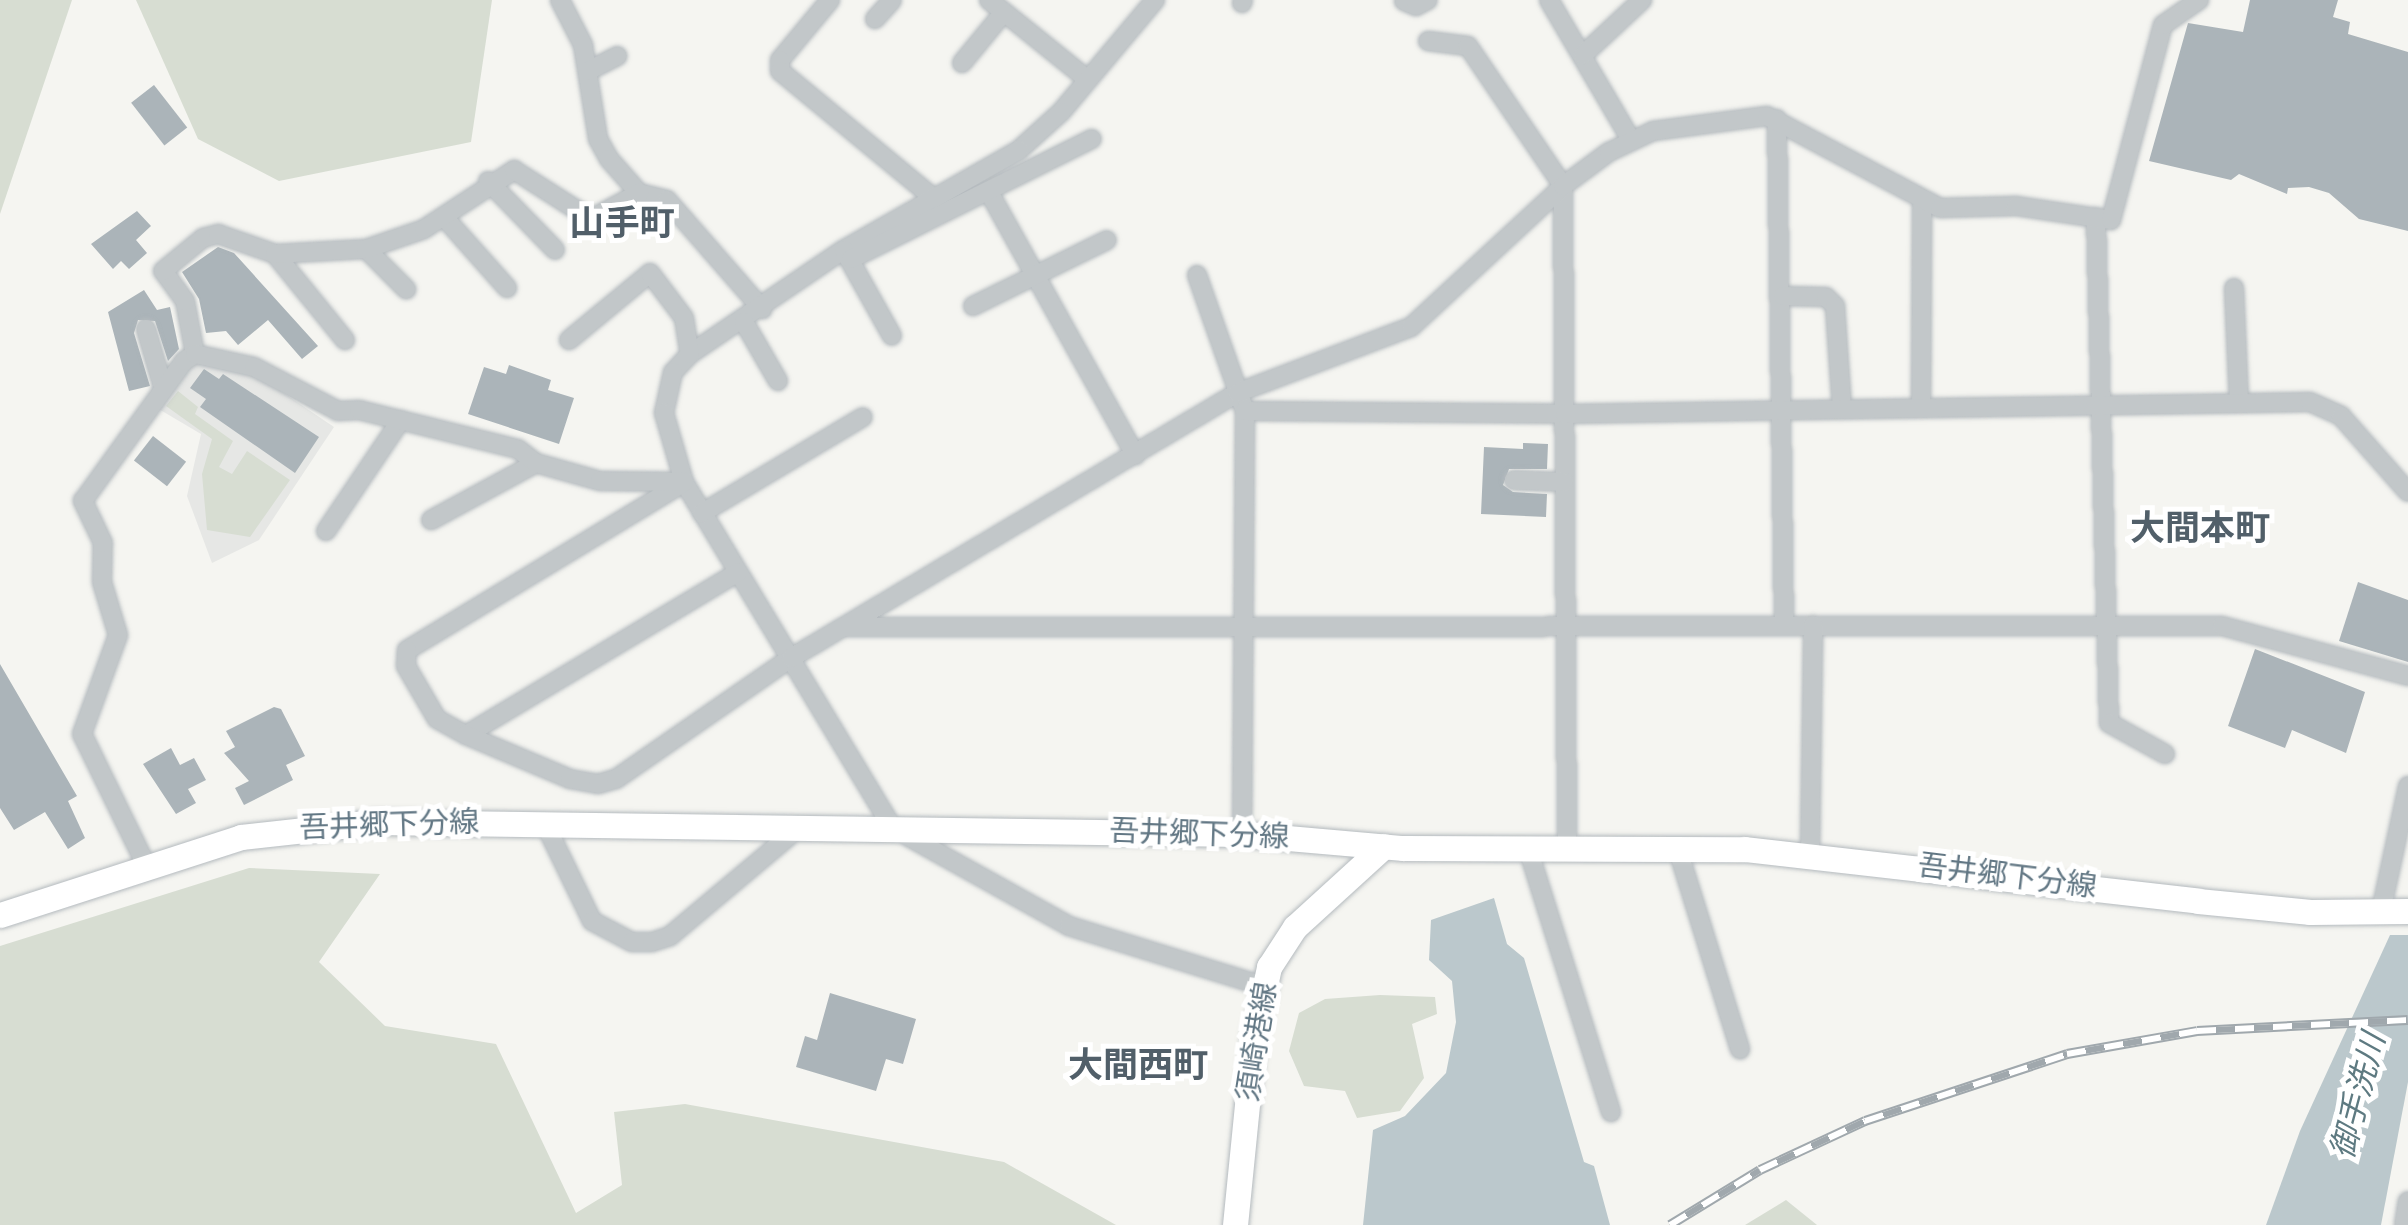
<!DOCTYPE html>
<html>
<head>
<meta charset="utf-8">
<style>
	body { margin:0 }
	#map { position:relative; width:2408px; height:1225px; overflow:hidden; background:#f5f5f1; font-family:Rubik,"Noto Sans JP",sans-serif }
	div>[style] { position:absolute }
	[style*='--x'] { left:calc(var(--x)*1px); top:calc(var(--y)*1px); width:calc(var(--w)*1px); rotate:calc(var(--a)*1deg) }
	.built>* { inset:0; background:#e6e7e5 }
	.green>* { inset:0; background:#d7ddd2 }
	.water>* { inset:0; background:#bbc8cc }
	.building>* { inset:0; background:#abb4b9; transform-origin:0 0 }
	.roads { filter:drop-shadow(0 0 2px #b4babe) drop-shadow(0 0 2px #b4babe) }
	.minor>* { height:18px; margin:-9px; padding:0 9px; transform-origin:9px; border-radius:9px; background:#c2c7c9 }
	.secondary>* { height:25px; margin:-12.5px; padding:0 12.5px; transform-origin:12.5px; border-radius:12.5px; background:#fff }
	.rail>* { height:10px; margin-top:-5px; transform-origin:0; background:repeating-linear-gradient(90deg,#fff 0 19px,#a0a8ad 0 38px); box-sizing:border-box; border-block:2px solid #a0a8ad }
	span { translate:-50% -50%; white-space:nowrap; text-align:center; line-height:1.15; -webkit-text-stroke:10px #fff; paint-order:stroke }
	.street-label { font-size:30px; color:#627784 }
	.water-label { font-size:32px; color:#5e7a81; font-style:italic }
	.quarter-label { font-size:35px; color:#515f69; font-weight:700 }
</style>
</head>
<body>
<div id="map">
	<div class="built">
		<i style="clip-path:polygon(195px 362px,254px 373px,334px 427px,259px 540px,212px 563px,187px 496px,201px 434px,157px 408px)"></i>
	</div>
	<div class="green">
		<i style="clip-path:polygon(0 0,72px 0,0 214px)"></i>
		<i style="clip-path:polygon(136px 0,492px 0,471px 142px,279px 181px,198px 139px)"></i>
		<i style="clip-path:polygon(178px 391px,198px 407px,195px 414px,233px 441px,219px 467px,232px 474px,247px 451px,290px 480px,250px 537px,207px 530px,202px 474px,212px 439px,166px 406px)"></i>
		<i style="clip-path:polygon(249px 868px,380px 874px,319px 962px,385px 1026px,496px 1044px,576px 1213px,622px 1185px,614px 1112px,685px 1104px,1004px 1162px,1116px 1225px,0 1225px,0 946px)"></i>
		<i style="clip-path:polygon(1380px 995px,1435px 997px,1437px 1014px,1412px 1024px,1424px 1078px,1400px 1111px,1357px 1118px,1345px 1091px,1304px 1086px,1289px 1051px,1299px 1013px,1325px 999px)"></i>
		<i style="clip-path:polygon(1786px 1200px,1817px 1225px,1745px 1225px)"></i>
	</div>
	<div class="water">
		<i style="clip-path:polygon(1494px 898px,1507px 944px,1524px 958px,1584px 1162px,1594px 1166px,1610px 1225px,1363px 1225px,1373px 1130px,1405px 1116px,1446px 1073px,1456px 1022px,1452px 981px,1429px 960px,1431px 920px)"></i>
		<i style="clip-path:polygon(2390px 935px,2408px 935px,2408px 1082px,2381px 1225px,2266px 1225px,2300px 1131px)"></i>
	</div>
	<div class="building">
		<i style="clip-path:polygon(2250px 0,2338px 0,2333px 17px,2350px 22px,2348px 34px,2408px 52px,2408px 231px,2359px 219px,2329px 193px,2309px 187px,2288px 188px,2287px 194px,2239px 174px,2231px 180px,2149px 161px,2188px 23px,2243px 32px)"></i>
		<i style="left:154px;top:85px;width:54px;height:29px;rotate:52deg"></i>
		<i style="clip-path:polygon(137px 211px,151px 226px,136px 240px,147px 253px,129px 269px,121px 261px,113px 269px,91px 244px)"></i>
		<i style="clip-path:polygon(218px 247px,234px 253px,318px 346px,302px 359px,268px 320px,238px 345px,226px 331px,206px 333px,199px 299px,182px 272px)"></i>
		<i style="clip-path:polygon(144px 290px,157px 310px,170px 307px,179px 349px,168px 361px,155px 321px,138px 320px,134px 333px,150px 386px,129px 391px,108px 312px)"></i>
		<i style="clip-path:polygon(509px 365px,551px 380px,548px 390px,574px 398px,559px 444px,468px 414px,484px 367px,506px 374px)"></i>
		<i style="clip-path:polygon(204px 369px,219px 379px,223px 374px,319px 437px,295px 473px,200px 407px,206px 399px,190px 388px)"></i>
		<i style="left:153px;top:436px;width:42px;height:31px;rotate:38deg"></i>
		<i style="clip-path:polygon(1523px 443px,1548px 444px,1547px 469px,1509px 469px,1503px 485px,1513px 492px,1547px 494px,1546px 517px,1481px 514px,1484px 447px,1523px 449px)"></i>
		<i style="clip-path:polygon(2358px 582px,2408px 600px,2408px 662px,2339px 641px)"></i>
		<i style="clip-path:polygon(2255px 649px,2365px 692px,2346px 753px,2292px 730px,2285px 748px,2228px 726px)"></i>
		<i style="clip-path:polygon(0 664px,77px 796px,68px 801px,85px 838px,68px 849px,45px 812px,14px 830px,0 808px)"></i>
		<i style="clip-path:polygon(274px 707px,281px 709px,305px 756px,286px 765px,293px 780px,244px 805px,235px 788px,249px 781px,224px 753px,235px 747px,226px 731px)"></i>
		<i style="clip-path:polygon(171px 748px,180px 765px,194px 758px,206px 780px,188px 789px,196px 803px,176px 814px,143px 764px)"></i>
		<i style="clip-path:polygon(830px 993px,916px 1019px,903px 1064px,886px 1059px,876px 1091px,796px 1067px,805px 1036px,817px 1040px)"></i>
	</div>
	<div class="roads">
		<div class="minor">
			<i style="--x:560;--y:0;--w:51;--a:62.9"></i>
			<i style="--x:583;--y:45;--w:95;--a:80.9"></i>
			<i style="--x:598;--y:139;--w:23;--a:61"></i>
			<i style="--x:609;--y:159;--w:45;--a:48.6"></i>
			<i style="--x:639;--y:193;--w:29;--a:14"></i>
			<i style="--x:667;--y:200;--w:145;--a:48.9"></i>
			<i style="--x:830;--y:0;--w:78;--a:129.8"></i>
			<i style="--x:780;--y:60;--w:11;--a:90"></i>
			<i style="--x:780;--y:71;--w:201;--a:39.6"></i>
			<i style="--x:989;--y:0;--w:127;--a:38.9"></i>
			<i style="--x:1155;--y:0;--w:146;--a:130"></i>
			<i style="--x:1061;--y:112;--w:57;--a:137.9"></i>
			<i style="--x:1019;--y:150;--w:202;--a:150.4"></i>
			<i style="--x:843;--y:250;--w:185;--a:145.8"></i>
			<i style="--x:690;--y:354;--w:25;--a:133"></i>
			<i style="--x:673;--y:372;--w:42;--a:102.4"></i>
			<i style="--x:664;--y:413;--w:72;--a:73.8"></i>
			<i style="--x:684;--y:482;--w:404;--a:58.9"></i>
			<i style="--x:893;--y:828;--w:201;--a:29.1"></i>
			<i style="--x:1069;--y:926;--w:203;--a:17.2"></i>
			<i style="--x:1549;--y:0;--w:162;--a:59.6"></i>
			<i style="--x:1404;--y:1;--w:13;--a:23"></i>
			<i style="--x:1416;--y:6;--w:13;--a:-27"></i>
			<i style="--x:1242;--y:3;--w:3;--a:-72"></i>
			<i style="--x:875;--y:19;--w:25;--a:-48"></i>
			<i style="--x:1428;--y:41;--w:40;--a:7.1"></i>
			<i style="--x:1468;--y:46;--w:169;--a:55.8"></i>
			<i style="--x:1563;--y:186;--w:663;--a:89.65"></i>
			<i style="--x:1583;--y:55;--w:81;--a:-43"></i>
			<i style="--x:962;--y:63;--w:66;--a:-50.5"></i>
			<i style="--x:588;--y:71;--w:33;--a:-27"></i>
			<i style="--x:1777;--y:119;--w:505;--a:89.21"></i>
			<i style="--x:488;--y:181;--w:96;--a:45.8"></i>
			<i style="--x:990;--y:194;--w:299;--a:60.9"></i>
			<i style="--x:444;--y:217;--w:95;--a:48.4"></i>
			<i style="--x:2096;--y:217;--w:506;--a:88.53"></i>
			<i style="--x:2109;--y:723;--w:64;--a:29"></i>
			<i style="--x:366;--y:249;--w:57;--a:45"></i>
			<i style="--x:844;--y:250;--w:98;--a:60.8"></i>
			<i style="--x:275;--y:254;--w:111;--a:50.9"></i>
			<i style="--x:851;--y:259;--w:269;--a:-26.5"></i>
			<i style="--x:1197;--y:275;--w:144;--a:70.6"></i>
			<i style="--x:1245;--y:411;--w:423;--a:90.4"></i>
			<i style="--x:2234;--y:288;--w:115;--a:87.5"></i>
			<i style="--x:1783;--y:296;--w:43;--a:1.3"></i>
			<i style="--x:1826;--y:297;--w:13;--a:45"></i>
			<i style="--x:1835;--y:306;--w:102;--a:86.1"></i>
			<i style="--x:973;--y:306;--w:149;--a:-26.2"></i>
			<i style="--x:744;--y:322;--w:68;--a:60"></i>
			<i style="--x:146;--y:329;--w:60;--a:73.7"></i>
			<i style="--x:569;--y:340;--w:105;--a:-39.6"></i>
			<i style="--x:650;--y:273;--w:56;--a:52.9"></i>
			<i style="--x:684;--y:318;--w:36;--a:81"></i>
			<i style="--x:195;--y:354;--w:54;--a:-100.7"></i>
			<i style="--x:185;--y:301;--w:37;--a:-126"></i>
			<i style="--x:163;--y:271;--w:52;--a:-39.5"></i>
			<i style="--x:203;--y:238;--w:16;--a:-15"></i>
			<i style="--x:218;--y:234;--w:60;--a:19.3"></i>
			<i style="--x:275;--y:254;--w:91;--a:-3.1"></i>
			<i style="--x:366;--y:249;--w:61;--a:-19"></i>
			<i style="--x:424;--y:229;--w:108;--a:-33.2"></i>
			<i style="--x:514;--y:170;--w:91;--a:32.5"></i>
			<i style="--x:591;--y:219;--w:55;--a:-28.4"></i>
			<i style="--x:1921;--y:407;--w:207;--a:-89.7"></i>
			<i style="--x:1245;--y:411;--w:320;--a:0.5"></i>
			<i style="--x:1565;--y:414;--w:745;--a:-0.92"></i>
			<i style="--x:2310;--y:402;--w:34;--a:24"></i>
			<i style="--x:2341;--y:416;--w:101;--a:48.6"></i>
			<i style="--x:1514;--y:480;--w:50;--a:2.3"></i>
			<i style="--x:683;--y:483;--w:323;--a:148.8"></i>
			<i style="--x:407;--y:650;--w:16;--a:94"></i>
			<i style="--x:406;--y:666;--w:61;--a:59.7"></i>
			<i style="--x:437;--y:719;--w:33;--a:29"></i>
			<i style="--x:466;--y:735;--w:317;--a:-30.9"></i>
			<i style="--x:702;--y:513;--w:187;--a:-30.8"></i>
			<i style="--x:431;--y:520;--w:119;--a:-28.5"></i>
			<i style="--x:326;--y:531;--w:134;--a:-56"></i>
			<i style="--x:844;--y:627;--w:1378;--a:-0.04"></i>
			<i style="--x:2222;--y:626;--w:193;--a:15"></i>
			<i style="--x:466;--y:735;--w:113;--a:22.9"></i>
			<i style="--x:570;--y:779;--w:28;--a:10"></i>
			<i style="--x:598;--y:784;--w:19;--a:-16"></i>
			<i style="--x:616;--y:779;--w:213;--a:-34.7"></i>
			<i style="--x:791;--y:658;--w:519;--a:-30.72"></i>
			<i style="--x:1237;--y:393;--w:186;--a:-20.8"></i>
			<i style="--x:1411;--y:327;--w:207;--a:-42.8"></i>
			<i style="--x:1563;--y:186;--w:57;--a:-36.5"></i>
			<i style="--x:1609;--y:152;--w:49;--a:-25.5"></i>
			<i style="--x:1653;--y:131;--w:115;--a:-7.5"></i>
			<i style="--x:1767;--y:116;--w:196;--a:28"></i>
			<i style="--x:1940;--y:208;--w:76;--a:-1.5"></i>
			<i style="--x:2016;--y:206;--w:96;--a:8.4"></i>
			<i style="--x:2111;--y:220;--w:202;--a:-75.1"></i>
			<i style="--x:2163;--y:25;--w:44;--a:-34.8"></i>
			<i style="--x:544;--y:822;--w:110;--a:64.1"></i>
			<i style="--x:592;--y:921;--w:45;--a:27.7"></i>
			<i style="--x:632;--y:942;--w:20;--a:0"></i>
			<i style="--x:652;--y:942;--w:19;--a:-18"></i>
			<i style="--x:670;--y:936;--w:170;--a:-40"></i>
			<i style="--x:1677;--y:847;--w:212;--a:72.7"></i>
			<i style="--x:1528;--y:849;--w:276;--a:72.5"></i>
			<i style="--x:1810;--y:853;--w:228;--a:-89.2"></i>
			<i style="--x:147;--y:867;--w:148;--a:-116"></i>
			<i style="--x:82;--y:734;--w:105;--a:-70"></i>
			<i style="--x:118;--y:635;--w:55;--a:-106.8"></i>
			<i style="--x:102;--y:582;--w:39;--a:-89"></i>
			<i style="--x:103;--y:543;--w:47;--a:-115.5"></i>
			<i style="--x:83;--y:501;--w:173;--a:-54.2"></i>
			<i style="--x:184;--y:361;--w:13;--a:-32"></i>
			<i style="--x:195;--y:354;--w:60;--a:12.4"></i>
			<i style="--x:254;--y:367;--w:95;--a:27.6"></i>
			<i style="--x:338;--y:411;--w:21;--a:-3"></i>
			<i style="--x:359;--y:410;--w:164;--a:13.8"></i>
			<i style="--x:518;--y:449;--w:23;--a:38"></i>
			<i style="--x:536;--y:463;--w:66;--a:15.7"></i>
			<i style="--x:600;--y:481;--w:84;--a:0.7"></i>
			<i style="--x:2381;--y:911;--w:128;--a:-77.8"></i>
			<i style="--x:2404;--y:1225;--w:24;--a:-81"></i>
		</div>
		<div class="secondary">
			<i style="--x:0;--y:915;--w:253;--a:-17.9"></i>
			<i style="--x:241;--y:837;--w:137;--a:-6.3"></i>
			<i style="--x:377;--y:822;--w:865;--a:0.79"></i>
			<i style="--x:1242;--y:834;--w:162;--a:5"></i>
			<i style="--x:1403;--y:848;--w:342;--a:0.2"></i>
			<i style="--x:1745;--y:849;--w:456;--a:6.5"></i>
			<i style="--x:2198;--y:901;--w:113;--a:5.6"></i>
			<i style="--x:2310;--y:912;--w:98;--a:-0.6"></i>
			<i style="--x:1235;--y:1225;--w:190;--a:-84.3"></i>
			<i style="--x:1254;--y:1036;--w:71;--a:-77.7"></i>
			<i style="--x:1269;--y:967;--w:48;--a:-57"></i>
			<i style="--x:1295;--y:927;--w:120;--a:-42.3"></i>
		</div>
	</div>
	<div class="rail">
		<i style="--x:1670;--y:1225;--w:105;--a:-31.4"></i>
		<i style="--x:1760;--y:1170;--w:116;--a:-25"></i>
		<i style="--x:1865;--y:1121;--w:213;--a:-18.3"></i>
		<i style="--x:2067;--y:1054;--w:132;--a:-10"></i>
		<i style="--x:2197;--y:1031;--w:211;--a:-3"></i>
	</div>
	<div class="street-label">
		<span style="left:389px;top:825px;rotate:-2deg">吾井郷下分線</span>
		<span style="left:1199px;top:834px;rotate:2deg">吾井郷下分線</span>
		<span style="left:2007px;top:876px;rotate:7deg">吾井郷下分線</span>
		<span style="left:1257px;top:1042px;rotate:-81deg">須崎港線</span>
	</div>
	<div class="water-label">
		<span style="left:2358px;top:1096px;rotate:-75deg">御手洗川</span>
	</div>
	<div class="quarter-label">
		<span style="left:622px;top:223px">山手町</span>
		<span style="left:2200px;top:528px">大間本町</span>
		<span style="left:1138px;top:1065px">大間西町</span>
	</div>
</div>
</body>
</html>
